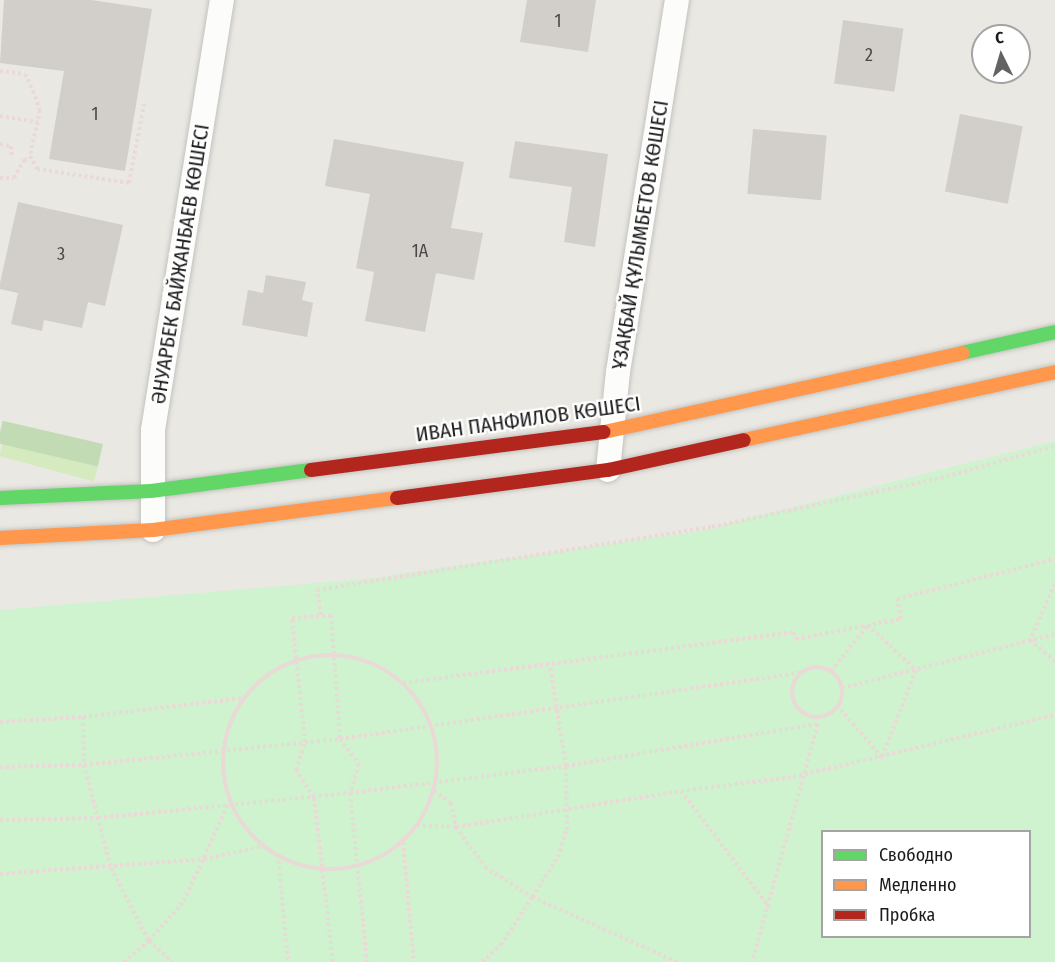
<!DOCTYPE html>
<html>
<head>
<meta charset="utf-8">
<style>
	body { margin:0 }
	#map { position:relative; width:1055px; height:962px; overflow:hidden; background:#eae8e2; font-family:"Fira Sans Condensed",sans-serif }
	div>[style] { position:absolute }
	[style*='--x'] { left:calc(var(--x)*1px); top:calc(var(--y)*1px); width:calc(var(--w)*1px); rotate:calc(var(--a)*1deg) }
	.grass>* { inset:0; background:#d5eabe; transform-origin:0 0 }
	.forest>* { inset:0; background:#c2dbb5; transform-origin:0 0 }
	.park>* { inset:0; background:#cef3ce }
	.building>* { inset:0; background:#d2cfcb; transform-origin:0 0 }
	.path>* { height:4px; margin-top:-2px; transform-origin:0; background:repeating-linear-gradient(90deg,#ead9d6 0 3px,transparent 0 6px) }
	.path>.ring { margin:-2px; padding:0; box-sizing:content-box; background:none; border:4px solid #ead9d6; border-radius:50% }
	.roads { filter:drop-shadow(0 0 2px #c2c2bf) drop-shadow(0 0 2px #c2c2bf) }
	.street>* { height:24px; margin:-12px; padding:0 12px; transform-origin:12px; border-radius:12px; background:#fcfcfb }
	.fast>* { height:14px; margin:-7px; padding:0 7px; transform-origin:7px; border-radius:7px; background:#63d668 }
	.slow>* { height:14px; margin:-7px; padding:0 7px; transform-origin:7px; border-radius:7px; background:#ff974d }
	.jam>* { height:14px; margin:-7px; padding:0 7px; transform-origin:7px; border-radius:7px; background:#b3261e }
	span { translate:-50% -50%; white-space:nowrap; text-align:center; line-height:1.15; -webkit-text-stroke:4.5px #fff; paint-order:stroke }
	.number-label { font-size:18px; color:#4a4948 }
	.number-label span { -webkit-text-stroke-width:0 }
	.street-label { font-size:21px; color:#1b1b1b }
	.legend { position:absolute; left:821px; top:830px; width:210px; height:108px; box-sizing:border-box; background:#fff; border:2px solid #a4a4a4; margin:0; padding:8px 10px; list-style:none; font-size:18px; color:#1b1b1b }
	.legend li { display:flex; align-items:center; gap:12px; height:30px }
	.legend b { width:30px; border:2px solid #a4a4a4 }
	.north { position:absolute; left:971px; top:24px; width:60px; height:60px; box-sizing:border-box; background:#fff; border:2px solid #a4a4a4; border-radius:50%; rotate:355deg; font-size:16px; font-weight:700; line-height:24px; text-align:center; color:#1b1b1b }
	.north::after { content:''; display:block; margin:auto; width:21px; height:27px; background:#636361; clip-path:polygon(50% 0,100% 100%,50% 72%,0 100%) }
</style>
</head>
<body>
<div id="map">
	<div class="grass">
		<i style="left:98px;top:466px;width:16px;height:98px;rotate:105deg"></i>
	</div>
	<div class="forest">
		<i style="left:103px;top:444px;width:23px;height:103px;rotate:103deg"></i>
	</div>
	<div class="park">
		<i style="clip-path:polygon(evenodd,1055px 441px,1055px 962px,0 962px,0 610px,365px 579px,695px 532px,1055px 441px,822px 832px,1030px 832px,1030px 936px,822px 936px,822px 832px)"></i>
	</div>
	<div class="building">
		<i style="clip-path:polygon(4px 0,91px 0,152px 9px,125px 171px,49px 159px,64px 71px,0 63px)"></i>
		<i style="clip-path:polygon(527px 0,596px 0,588px 52px,520px 42px)"></i>
		<i style="left:843px;top:20px;width:61px;height:64px;rotate:8deg"></i>
		<i style="left:960px;top:114px;width:64px;height:79px;rotate:11deg"></i>
		<i style="left:753px;top:129px;width:74px;height:65px;rotate:5deg"></i>
		<i style="clip-path:polygon(334px 139px,464px 162px,451px 228px,483px 233px,474px 280px,436px 273px,425px 332px,365px 321px,374px 272px,356px 268px,370px 194px,325px 186px)"></i>
		<i style="clip-path:polygon(515px 141px,608px 154px,595px 247px,564px 242px,572px 187px,509px 178px)"></i>
		<i style="clip-path:polygon(18px 202px,123px 225px,105px 306px,88px 302px,82px 328px,44px 320px,42px 331px,11px 324px,18px 293px,0 289px,0 283px)"></i>
		<i style="clip-path:polygon(266px 275px,306px 282px,302px 300px,313px 303px,307px 337px,242px 325px,248px 290px,263px 293px)"></i>
	</div>
	<div class="path">
		<i style="--x:0;--y:71;--w:25;--a:7"></i>
		<i style="--x:25;--y:74;--w:19;--a:65"></i>
		<i style="--x:33;--y:91;--w:20;--a:70"></i>
		<i style="--x:40;--y:110;--w:47;--a:102.3"></i>
		<i style="--x:30;--y:156;--w:15;--a:62"></i>
		<i style="--x:37;--y:169;--w:93;--a:8.7"></i>
		<i style="--x:129;--y:183;--w:80;--a:-79.2"></i>
		<i style="--x:0;--y:116;--w:38;--a:9"></i>
		<i style="--x:0;--y:144;--w:11;--a:10"></i>
		<i style="--x:11;--y:146;--w:11;--a:85"></i>
		<i style="--x:0;--y:178;--w:14;--a:0"></i>
		<i style="--x:14;--y:178;--w:21;--a:-61"></i>
		<i style="--x:24;--y:160;--w:6;--a:-9"></i>
		<i style="--x:1055;--y:584;--w:61;--a:114.1"></i>
		<i style="--x:1030;--y:640;--w:33;--a:41"></i>
		<i style="--x:321;--y:615;--w:25;--a:-99"></i>
		<i style="--x:317;--y:590;--w:400;--a:-9.1"></i>
		<i style="--x:712;--y:527;--w:234;--a:-12.1"></i>
		<i style="--x:941;--y:478;--w:118;--a:-15.7"></i>
		<i class="ring" style="left:223px;top:655px;width:210px;height:210px"></i>
		<i class="ring" style="left:792px;top:667px;width:46px;height:46px"></i>
		<i style="--x:831;--y:671;--w:59;--a:-51.2"></i>
		<i style="--x:868;--y:625;--w:66;--a:43.2"></i>
		<i style="--x:916;--y:670;--w:93;--a:111.3"></i>
		<i style="--x:403;--y:683;--w:394;--a:-7.4"></i>
		<i style="--x:794;--y:632;--w:7;--a:74"></i>
		<i style="--x:796;--y:639;--w:107;--a:-10.8"></i>
		<i style="--x:901;--y:619;--w:20;--a:-101"></i>
		<i style="--x:897;--y:599;--w:163;--a:-14.2"></i>
		<i style="--x:842;--y:688;--w:220;--a:-14.2"></i>
		<i style="--x:837;--y:705;--w:70;--a:49.7"></i>
		<i style="--x:83;--y:717;--w:48;--a:88.8"></i>
		<i style="--x:84;--y:765;--w:106;--a:75.3"></i>
		<i style="--x:111;--y:868;--w:82;--a:62.5"></i>
		<i style="--x:149;--y:941;--w:53;--a:-48.8"></i>
		<i style="--x:184;--y:901;--w:107;--a:-65.6"></i>
		<i style="--x:0;--y:722;--w:83;--a:-3.4"></i>
		<i style="--x:83;--y:717;--w:162;--a:-6.7"></i>
		<i style="--x:0;--y:767;--w:84;--a:-1.4"></i>
		<i style="--x:84;--y:765;--w:257;--a:-5.8"></i>
		<i style="--x:340;--y:739;--w:465;--a:-8.2"></i>
		<i style="--x:434;--y:791;--w:21;--a:35"></i>
		<i style="--x:451;--y:803;--w:25;--a:78"></i>
		<i style="--x:456;--y:827;--w:49;--a:54.1"></i>
		<i style="--x:485;--y:867;--w:56;--a:32.6"></i>
		<i style="--x:532;--y:897;--w:159;--a:24.1"></i>
		<i style="--x:681;--y:791;--w:146;--a:52.8"></i>
		<i style="--x:0;--y:820;--w:98;--a:-1.2"></i>
		<i style="--x:98;--y:818;--w:253;--a:-5.7"></i>
		<i style="--x:350;--y:793;--w:218;--a:-7.1"></i>
		<i style="--x:566;--y:766;--w:255;--a:-9.5"></i>
		<i style="--x:818;--y:724;--w:247;--a:105.5"></i>
		<i style="--x:417;--y:825;--w:39;--a:3"></i>
		<i style="--x:456;--y:827;--w:228;--a:-9.1"></i>
		<i style="--x:681;--y:791;--w:113;--a:-7.1"></i>
		<i style="--x:793;--y:777;--w:269;--a:-13.3"></i>
		<i style="--x:403;--y:842;--w:121;--a:84.8"></i>
		<i style="--x:278;--y:855;--w:107;--a:84.7"></i>
		<i style="--x:0;--y:874;--w:205;--a:-4.2"></i>
		<i style="--x:204;--y:859;--w:60;--a:-12.4"></i>
		<i style="--x:124;--y:962;--w:33;--a:-40"></i>
		<i style="--x:149;--y:941;--w:31;--a:42"></i>
		<i style="--x:333;--y:962;--w:166;--a:-96.6"></i>
		<i style="--x:314;--y:797;--w:32;--a:-124"></i>
		<i style="--x:296;--y:770;--w:29;--a:-72"></i>
		<i style="--x:305;--y:742;--w:125;--a:-96"></i>
		<i style="--x:292;--y:618;--w:39;--a:-4"></i>
		<i style="--x:331;--y:615;--w:124;--a:85.8"></i>
		<i style="--x:340;--y:739;--w:31;--a:53"></i>
		<i style="--x:359;--y:764;--w:30;--a:107"></i>
		<i style="--x:350;--y:793;--w:170;--a:84.3"></i>
		<i style="--x:482;--y:962;--w:25;--a:-42"></i>
		<i style="--x:501;--y:945;--w:57;--a:-57.1"></i>
		<i style="--x:532;--y:897;--w:48;--a:-57"></i>
		<i style="--x:558;--y:857;--w:28;--a:-72"></i>
		<i style="--x:567;--y:830;--w:64;--a:-90.9"></i>
		<i style="--x:566;--y:766;--w:101;--a:-99.1"></i>
	</div>
	<div class="roads">
		<div class="street">
			<i style="--x:608;--y:470;--w:99;--a:-84.2"></i>
			<i style="--x:618;--y:372;--w:377;--a:-81"></i>
			<i style="--x:153;--y:530;--w:100;--a:-90"></i>
			<i style="--x:153;--y:430;--w:436;--a:-80.9"></i>
		</div>
		<div class="fast">
			<i style="--x:962;--y:353;--w:95;--a:-12.7"></i>
			<i style="--x:0;--y:498;--w:151;--a:-2.7"></i>
			<i style="--x:151;--y:491;--w:161;--a:-7.5"></i>
		</div>
		<div class="slow">
			<i style="--x:604;--y:432;--w:367;--a:-12.4"></i>
			<i style="--x:744;--y:440;--w:318;--a:-12.3"></i>
			<i style="--x:0;--y:538;--w:153;--a:-3"></i>
			<i style="--x:153;--y:530;--w:246;--a:-7.5"></i>
		</div>
		<div class="jam">
			<i style="--x:311;--y:470;--w:295;--a:-7.4"></i>
			<i style="--x:397;--y:498;--w:213;--a:-7.6"></i>
			<i style="--x:608;--y:470;--w:139;--a:-12.4"></i>
		</div>
	</div>
	<div class="number-label">
		<span style="left:558px;top:21px">1</span>
		<span style="left:869px;top:55px">2</span>
		<span style="left:95px;top:114px">1</span>
		<span style="left:420px;top:251px">1А</span>
		<span style="left:61px;top:254px">3</span>
	</div>
	<div class="street-label">
		<span style="left:640px;top:235px;rotate:-81deg">ҰЗАҚБАЙ ҚҰЛЫМБЕТОВ КӨШЕСІ</span>
		<span style="left:180px;top:264px;rotate:-81deg">ӘНУАРБЕК БАЙЖАНБАЕВ КӨШЕСІ</span>
		<span style="left:528px;top:419px;rotate:-8deg">ИВАН ПАНФИЛОВ КӨШЕСІ</span>
	</div>
	<ul class="legend">
	<li><b style="height:8px;background:#63d668"></b>Свободно</li>
	<li><b style="height:8px;background:#ff974d"></b>Медленно</li>
	<li><b style="height:8px;background:#b3261e"></b>Пробка</li>
	</ul>
	<div class="north">С</div>
</div>
</body>
</html>
